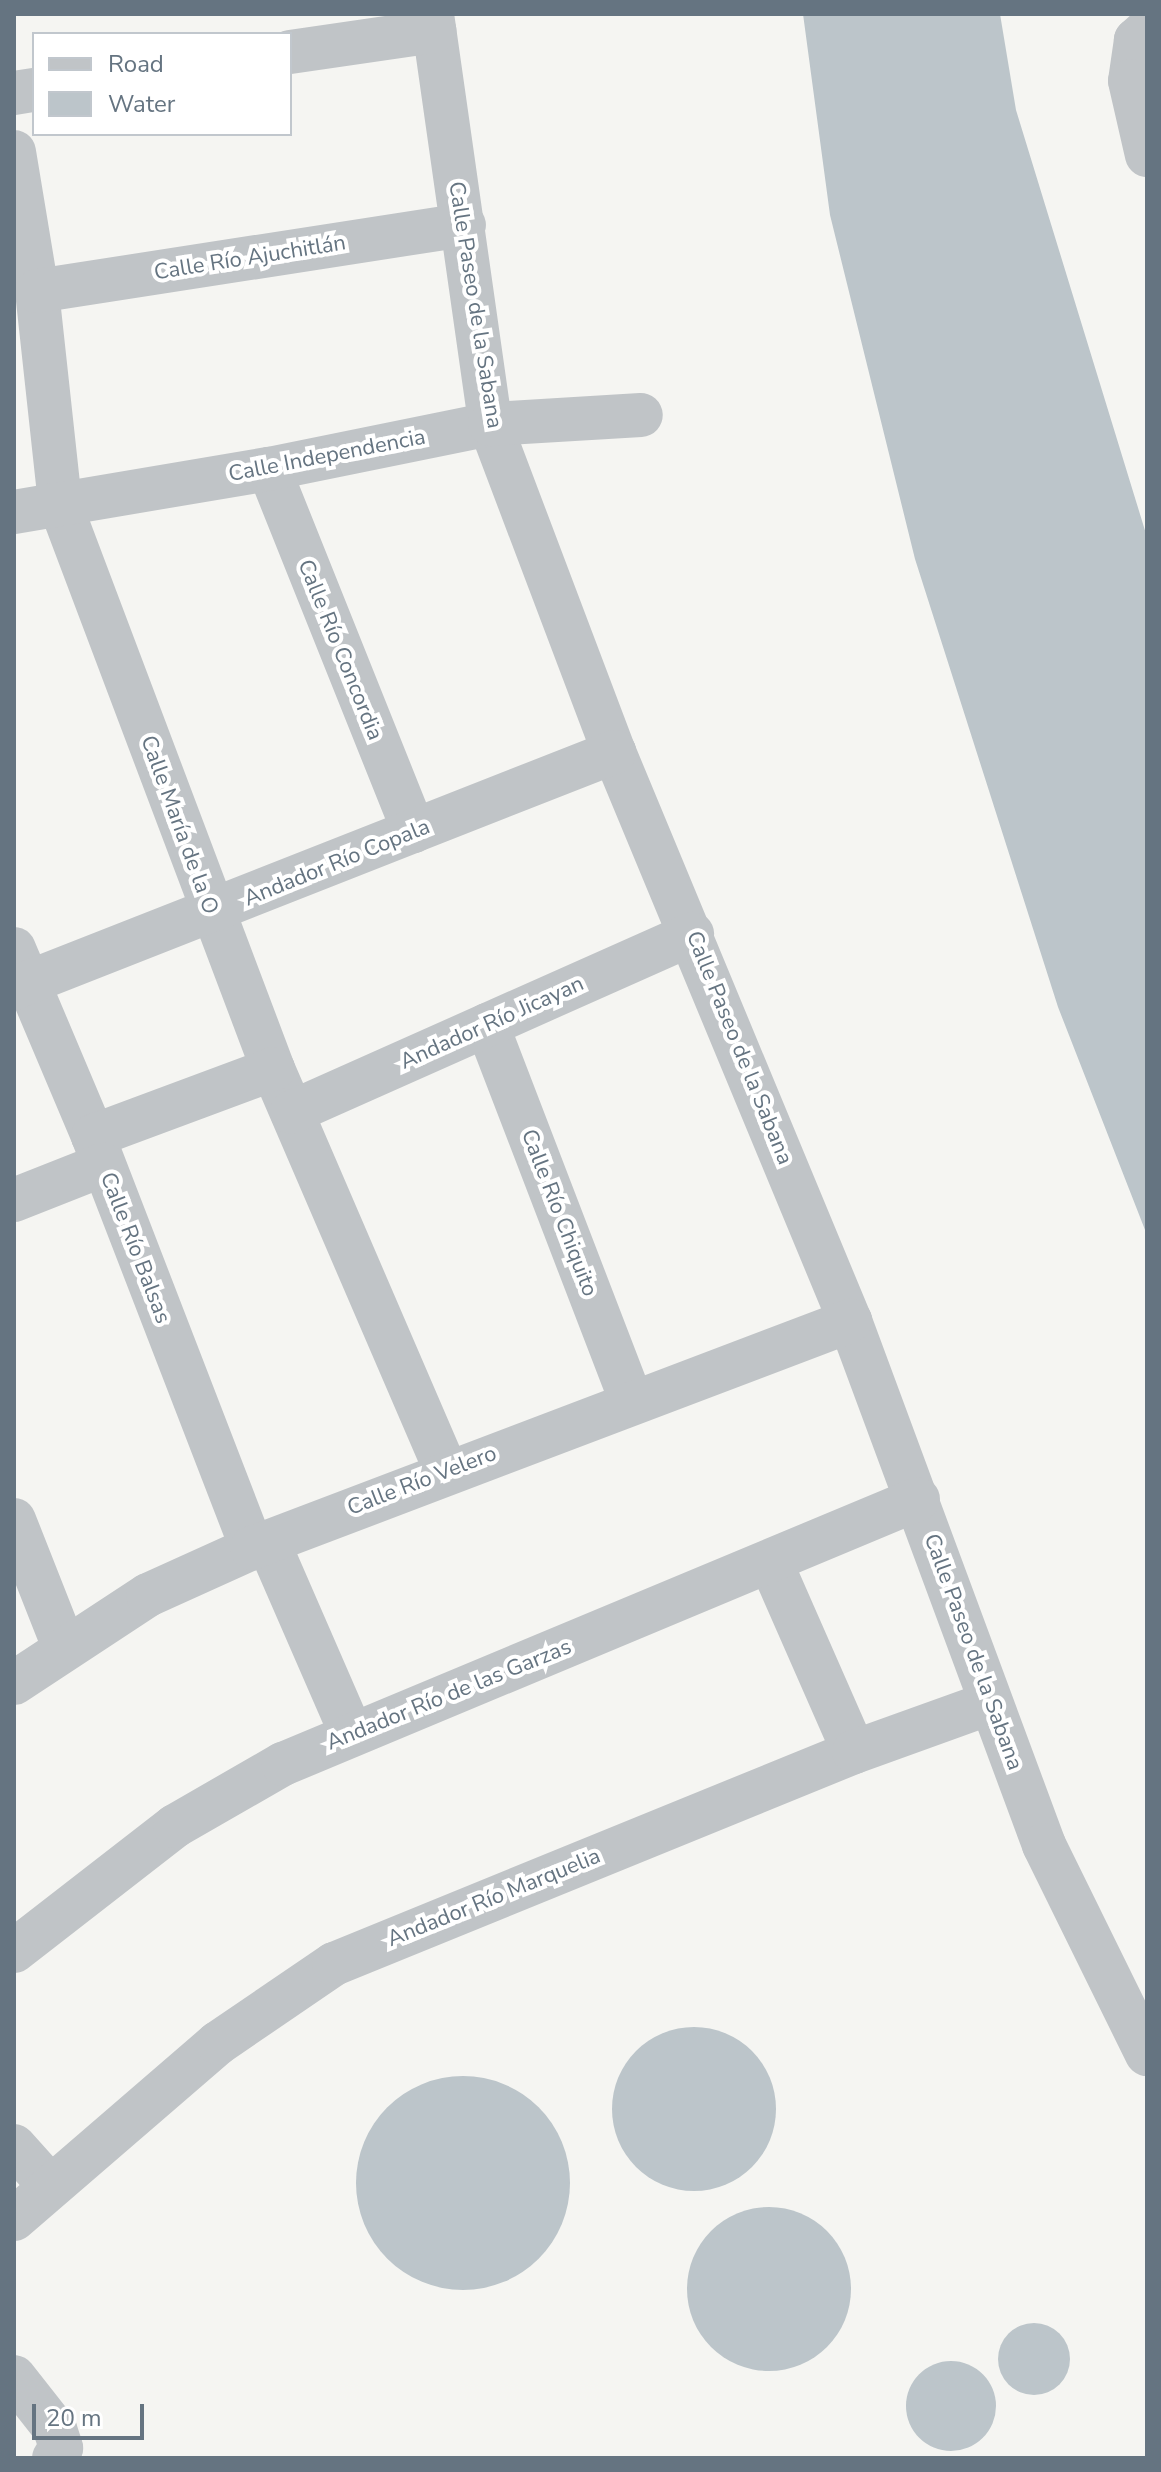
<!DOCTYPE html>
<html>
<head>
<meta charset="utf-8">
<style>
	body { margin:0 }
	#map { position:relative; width:1161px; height:2472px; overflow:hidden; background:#f5f5f2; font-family:"Nunito Sans",sans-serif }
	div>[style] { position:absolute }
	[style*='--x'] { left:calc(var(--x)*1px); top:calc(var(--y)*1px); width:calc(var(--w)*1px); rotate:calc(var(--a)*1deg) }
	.water>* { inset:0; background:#bcc5ca }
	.round { border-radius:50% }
	.minor>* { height:44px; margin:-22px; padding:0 22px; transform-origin:22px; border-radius:22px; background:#c0c4c7 }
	span { translate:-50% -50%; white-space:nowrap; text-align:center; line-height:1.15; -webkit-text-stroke:8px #fff; paint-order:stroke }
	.street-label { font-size:22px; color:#657481 }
	.frame { position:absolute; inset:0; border:16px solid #657481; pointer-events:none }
	.legend { position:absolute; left:32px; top:32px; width:260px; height:104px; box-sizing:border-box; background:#fff; border:2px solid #c1c7cd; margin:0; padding:10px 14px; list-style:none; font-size:24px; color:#657481 }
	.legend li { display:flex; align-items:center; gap:16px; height:40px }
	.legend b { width:40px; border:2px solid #c1c7cd }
	.scale { position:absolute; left:32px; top:2404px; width:112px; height:36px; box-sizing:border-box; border:4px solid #657481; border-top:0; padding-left:10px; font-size:24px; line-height:28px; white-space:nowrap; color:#657481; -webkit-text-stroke:6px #fff; paint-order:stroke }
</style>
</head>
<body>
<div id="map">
	<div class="water">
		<i style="clip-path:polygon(803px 14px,1000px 14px,1016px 110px,1147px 537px,1147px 1235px,1058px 1007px,915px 559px,830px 215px)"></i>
		<i class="round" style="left:612px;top:2027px;width:164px;height:164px"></i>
		<i class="round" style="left:356px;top:2076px;width:214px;height:214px"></i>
		<i class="round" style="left:687px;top:2207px;width:164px;height:164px"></i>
		<i class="round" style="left:998px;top:2323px;width:72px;height:72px"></i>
		<i class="round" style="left:906px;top:2361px;width:90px;height:90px"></i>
	</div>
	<div class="minor">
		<i style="--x:432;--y:14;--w:414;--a:81.9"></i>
		<i style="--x:490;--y:424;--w:351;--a:69.3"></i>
		<i style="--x:614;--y:752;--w:616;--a:67.47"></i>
		<i style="--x:850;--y:1321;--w:559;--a:69.68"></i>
		<i style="--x:1044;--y:1845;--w:233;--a:63.8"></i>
		<i style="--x:1147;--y:30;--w:15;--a:138"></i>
		<i style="--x:1136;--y:40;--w:41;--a:98.3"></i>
		<i style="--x:1130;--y:81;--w:76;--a:77.1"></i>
		<i style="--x:290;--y:52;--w:146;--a:-8.3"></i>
		<i style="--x:14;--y:93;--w:20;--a:-9"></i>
		<i style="--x:14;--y:152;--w:141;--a:80.6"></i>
		<i style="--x:37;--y:291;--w:214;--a:83.8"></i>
		<i style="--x:60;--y:504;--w:604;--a:69.34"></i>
		<i style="--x:273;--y:1069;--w:438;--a:66.7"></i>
		<i style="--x:37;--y:291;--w:432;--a:-8.8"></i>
		<i style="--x:269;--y:469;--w:390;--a:68.2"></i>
		<i style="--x:14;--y:512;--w:259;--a:-9.6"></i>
		<i style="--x:269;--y:469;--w:226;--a:-11.5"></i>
		<i style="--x:490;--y:424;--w:151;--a:-3.4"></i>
		<i style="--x:14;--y:949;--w:203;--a:67.1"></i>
		<i style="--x:93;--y:1136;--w:442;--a:68.9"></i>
		<i style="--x:14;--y:988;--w:645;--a:-21.47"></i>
		<i style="--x:487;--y:1025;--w:403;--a:69"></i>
		<i style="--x:292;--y:1112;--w:438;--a:-24"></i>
		<i style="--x:93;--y:1136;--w:192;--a:-20.4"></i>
		<i style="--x:14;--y:1200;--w:96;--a:-21.5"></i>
		<i style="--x:14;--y:1520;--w:136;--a:68.5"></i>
		<i style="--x:268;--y:1542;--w:210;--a:66.5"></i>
		<i style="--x:771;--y:1563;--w:206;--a:66.3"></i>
		<i style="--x:14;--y:1683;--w:160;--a:-33.3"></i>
		<i style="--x:148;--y:1595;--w:114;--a:-24.3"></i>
		<i style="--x:252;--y:1548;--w:640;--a:-20.79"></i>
		<i style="--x:14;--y:1951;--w:204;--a:-37.8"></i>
		<i style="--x:175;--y:1826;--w:125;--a:-29.9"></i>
		<i style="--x:283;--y:1764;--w:688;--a:-22.65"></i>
		<i style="--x:14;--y:2146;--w:54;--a:48"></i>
		<i style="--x:14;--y:2219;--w:269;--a:-40.8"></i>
		<i style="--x:218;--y:2043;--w:140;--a:-34.3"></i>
		<i style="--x:334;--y:1964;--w:562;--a:-22.18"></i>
		<i style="--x:854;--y:1752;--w:145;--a:-19.8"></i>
		<i style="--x:14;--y:2377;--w:66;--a:51.7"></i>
		<i style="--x:55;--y:2429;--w:20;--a:72"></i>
		<i style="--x:61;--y:2448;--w:12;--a:125"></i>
	</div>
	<div class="street-label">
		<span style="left:250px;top:258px;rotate:-9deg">Calle Río Ajuchitlán</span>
		<span style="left:475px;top:305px;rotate:81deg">Calle Paseo de la Sabana</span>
		<span style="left:327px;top:456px;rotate:-11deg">Calle Independencia</span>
		<span style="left:340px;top:650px;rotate:68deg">Calle Río Concordia</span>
		<span style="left:179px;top:825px;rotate:70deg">Calle María de la O</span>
		<span style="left:337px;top:863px;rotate:-22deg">Andador Río Copala</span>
		<span style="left:492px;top:1023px;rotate:-24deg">Andador Río Jicayan</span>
		<span style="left:739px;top:1048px;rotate:68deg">Calle Paseo de la Sabana</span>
		<span style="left:559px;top:1213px;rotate:69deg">Calle Río Chiquito</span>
		<span style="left:135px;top:1248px;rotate:69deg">Calle Río Balsas</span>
		<span style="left:422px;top:1481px;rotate:-21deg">Calle Río Velero</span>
		<span style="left:973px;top:1652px;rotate:70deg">Calle Paseo de la Sabana</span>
		<span style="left:449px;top:1695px;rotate:-22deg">Andador Río de las Garzas</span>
		<span style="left:494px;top:1898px;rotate:-22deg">Andador Río Marquelia</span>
	</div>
	<div class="frame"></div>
	<ul class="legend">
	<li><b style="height:10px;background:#c0c4c7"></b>Road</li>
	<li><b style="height:22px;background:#bcc5ca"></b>Water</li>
	</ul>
	<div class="scale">20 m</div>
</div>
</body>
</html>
